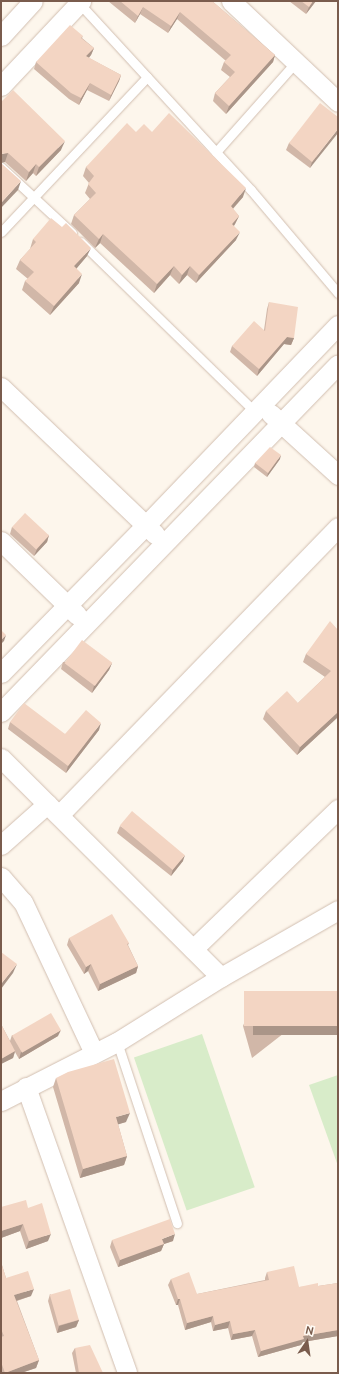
<!DOCTYPE html>
<html>
<head>
<meta charset="utf-8">
<style>
	body { margin:0 }
	#map { position:relative; width:339px; height:1374px; overflow:hidden; background:#fdf6ec; font-family:Ubuntu,sans-serif }
	div>[style] { position:absolute }
	[style*='--x'] { left:calc(var(--x)*1px); top:calc(var(--y)*1px); width:calc(var(--w)*1px); rotate:calc(var(--a)*1deg) }
	.green>* { inset:0; background:#d8ecc9; transform-origin:0 0 }
	.roads { filter:drop-shadow(0 0 1px #d1beb0) drop-shadow(0 0 1px #d1beb0) }
	.service>* { height:9px; margin:-4.5px; padding:0 4.5px; transform-origin:4.5px; border-radius:4.5px; background:#fff }
	.minor>* { height:19px; margin:-9.5px; padding:0 9.5px; transform-origin:9.5px; border-radius:9.5px; background:#fff }
	.wall>* { inset:0; background:#d1b7a8 }
	.shaded-wall>* { inset:0; background:#aa9588; transform-origin:0 0 }
	.building>* { inset:0; background:#f3d5c3; transform-origin:0 0 }
	span { translate:-50% -50%; white-space:nowrap; text-align:center; line-height:1.15; -webkit-text-stroke:4px #fffaf3; paint-order:stroke }
	.frame { position:absolute; inset:0; border:2px solid #7a5c4d; pointer-events:none }
	.north { position:absolute; left:287px; top:1322px; width:40px; height:40px; -webkit-text-stroke:3px #fffaf3; paint-order:stroke; rotate:13deg; font-size:11px; font-weight:700; line-height:16px; text-align:center; color:#7a5c4d }
	.north::after { content:''; display:block; margin:auto; width:14px; height:18px; background:#7a5c4d; clip-path:polygon(50% 0,100% 100%,50% 72%,0 100%) }
</style>
</head>
<body>
<div id="map">
	<div class="green">
		<i style="left:202px;top:1034px;width:162px;height:72px;rotate:71deg"></i>
		<i style="clip-path:polygon(338px 1075px,338px 1166px,309px 1085px)"></i>
	</div>
	<div class="roads">
		<div class="service">
			<i style="--x:79;--y:3;--w:254;--a:47.4"></i>
			<i style="--x:251;--y:190;--w:135;--a:49.8"></i>
			<i style="--x:216;--y:152;--w:120;--a:-48.4"></i>
			<i style="--x:1;--y:167;--w:97;--a:42.9"></i>
			<i style="--x:1;--y:232;--w:213;--a:-46.7"></i>
			<i style="--x:81;--y:242;--w:243;--a:44.3"></i>
			<i style="--x:117;--y:1042;--w:191;--a:71.7"></i>
		</div>
		<div class="minor">
			<i style="--x:231;--y:1;--w:147;--a:43.3"></i>
			<i style="--x:1;--y:36;--w:47;--a:-47.6"></i>
			<i style="--x:1;--y:86;--w:117;--a:-46.7"></i>
			<i style="--x:1;--y:387;--w:213;--a:43.7"></i>
			<i style="--x:271;--y:414;--w:91;--a:42.3"></i>
			<i style="--x:1;--y:541;--w:106;--a:44.2"></i>
			<i style="--x:1;--y:673;--w:207;--a:-45.6"></i>
			<i style="--x:146;--y:525;--w:277;--a:-46.2"></i>
			<i style="--x:1;--y:712;--w:484;--a:-45.9"></i>
			<i style="--x:1;--y:758;--w:310;--a:44.9"></i>
			<i style="--x:59;--y:815;--w:401;--a:-45.9"></i>
			<i style="--x:1;--y:845;--w:62;--a:-41.7"></i>
			<i style="--x:1;--y:877;--w:33;--a:49"></i>
			<i style="--x:23;--y:902;--w:167;--a:64.8"></i>
			<i style="--x:193;--y:949;--w:202;--a:-44"></i>
			<i style="--x:26;--y:1087;--w:303;--a:70.5"></i>
			<i style="--x:1;--y:1101;--w:130;--a:-27"></i>
			<i style="--x:117;--y:1042;--w:123;--a:-32"></i>
			<i style="--x:221;--y:977;--w:135;--a:-29.8"></i>
		</div>
	</div>
	<div class="wall">
		<i style="clip-path:polygon(108px 1px,212px 1px,275px 55px,273px 62px,226px 114px,213px 101px,215px 93px,230px 77px,221px 70px,224px 62px,226px 61px,177px 19px,168px 33px,140px 14px,135px 23px)"></i>
		<i style="clip-path:polygon(289px 1px,316px 1px,306px 14px)"></i>
		<i style="clip-path:polygon(83px 36px,82px 38px,94px 48px,91px 55px,89px 58px,121px 75px,119px 81px,109px 101px,87px 90px,79px 105px,69px 99px,34px 69px,36px 62px)"></i>
		<i style="clip-path:polygon(1px 102px,61px 150px,36px 176px,33px 173px,26px 181px,5px 162px)"></i>
		<i style="clip-path:polygon(338px 117px,310px 168px,286px 150px,289px 143px)"></i>
		<i style="clip-path:polygon(136px 132px,152px 132px,243px 197px,233px 209px,239px 216px,234px 226px,236px 240px,196px 283px,187px 275px,179px 284px,170px 275px,154px 293px,100px 243px,95px 248px,71px 224px,74px 215px,90px 199px,85px 193px,89px 183px,83px 176px,86px 167px)"></i>
		<i style="clip-path:polygon(33px 239px,87px 256px,76px 269px,79px 283px,50px 315px,22px 290px,25px 281px,28px 279px,16px 269px,20px 260px,30px 249px)"></i>
		<i style="clip-path:polygon(269px 302px,294px 338px,291px 345px,284px 344px,257px 376px,230px 352px,232px 346px,264px 330px,267px 309px)"></i>
		<i style="clip-path:polygon(280px 459px,267px 477px,254px 467px,255px 463px)"></i>
		<i style="clip-path:polygon(12px 527px,49px 535px,47px 542px,34px 556px,10px 534px)"></i>
		<i style="clip-path:polygon(338px 630px,338px 717px,297px 755px,263px 719px,266px 711px,298px 703px,325px 677px,303px 662px,306px 654px)"></i>
		<i style="clip-path:polygon(63px 662px,112px 663px,109px 670px,92px 693px,61px 669px)"></i>
		<i style="clip-path:polygon(10px 722px,65px 734px,99px 730px,66px 773px,8px 729px)"></i>
		<i style="clip-path:polygon(120px 826px,183px 861px,171px 876px,117px 833px)"></i>
		<i style="clip-path:polygon(69px 938px,129px 943px,128px 945px,138px 966px,136px 973px,98px 991px,88px 971px,84px 974px,67px 945px)"></i>
		<i style="clip-path:polygon(338px 991px,252px 1058px,243px 1026px,247px 1016px)"></i>
		<i style="clip-path:polygon(1px 1024px,10px 1041px,12px 1035px,58px 1036px,19px 1059px,15px 1052px,13px 1058px,1px 1064px)"></i>
		<i style="clip-path:polygon(56px 1078px,126px 1122px,118px 1124px,127px 1156px,124px 1165px,80px 1178px,53px 1087px)"></i>
		<i style="clip-path:polygon(1px 1207px,28px 1208px,48px 1241px,26px 1249px,20px 1231px,1px 1238px)"></i>
		<i style="clip-path:polygon(112px 1240px,173px 1241px,164px 1244px,161px 1251px,118px 1267px,110px 1247px)"></i>
		<i style="clip-path:polygon(1px 1262px,6px 1278px,31px 1296px,17px 1301px,39px 1360px,36px 1368px,21px 1373px,1px 1373px)"></i>
		<i style="clip-path:polygon(267px 1272px,299px 1287px,318px 1286px,338px 1283px,338px 1336px,303px 1342px,301px 1345px,258px 1357px,252px 1336px,231px 1340px,228px 1328px,213px 1331px,211px 1322px,185px 1330px,178px 1305px,176px 1305px,168px 1285px,171px 1279px,197px 1294px,265px 1280px,265px 1278px)"></i>
		<i style="clip-path:polygon(50px 1294px,79px 1320px,76px 1327px,57px 1333px,48px 1301px)"></i>
		<i style="clip-path:polygon(75px 1348px,103px 1373px,76px 1373px,72px 1353px)"></i>
	</div>
	<div class="shaded-wall">
		<i style="clip-path:polygon(313px 1px,316px 1px,306px 14px,309px 7px)"></i>
		<i style="clip-path:polygon(143px 7px,140px 14px,135px 23px,138px 16px)"></i>
		<i style="clip-path:polygon(180px 12px,177px 19px,168px 33px,171px 26px)"></i>
		<i style="clip-path:polygon(94px 48px,91px 55px,84px 63px,86px 56px)"></i>
		<i style="clip-path:polygon(275px 55px,273px 62px,226px 114px,229px 106px)"></i>
		<i style="clip-path:polygon(121px 75px,119px 81px,109px 101px,111px 95px)"></i>
		<i style="clip-path:polygon(90px 83px,87px 90px,79px 105px,81px 98px)"></i>
		<i style="clip-path:polygon(338px 129px,338px 133px,310px 168px,312px 162px)"></i>
		<i style="clip-path:polygon(65px 141px,61px 150px,36px 176px,39px 167px)"></i>
		<i style="clip-path:polygon(8px 153px,5px 162px,1px 163px,1px 154px)"></i>
		<i style="clip-path:polygon(36px 164px,33px 173px,26px 181px,29px 172px)"></i>
		<i style="clip-path:polygon(21px 181px,18px 190px,1px 208px,1px 203px)"></i>
		<i style="clip-path:polygon(246px 188px,243px 197px,227px 215px,231px 206px)"></i>
		<i style="clip-path:polygon(239px 216px,235px 224px,229px 232px,232px 224px)"></i>
		<i style="clip-path:polygon(240px 232px,236px 240px,196px 283px,199px 275px)"></i>
		<i style="clip-path:polygon(103px 234px,100px 243px,95px 248px,99px 239px)"></i>
		<i style="clip-path:polygon(91px 248px,87px 256px,71px 275px,74px 266px)"></i>
		<i style="clip-path:polygon(174px 266px,170px 275px,154px 293px,157px 284px)"></i>
		<i style="clip-path:polygon(190px 266px,187px 275px,179px 284px,182px 275px)"></i>
		<i style="clip-path:polygon(82px 274px,79px 283px,50px 315px,54px 306px)"></i>
		<i style="clip-path:polygon(287px 337px,294px 338px,291px 345px,284px 344px,257px 376px,259px 369px)"></i>
		<i style="clip-path:polygon(281px 455px,280px 459px,267px 477px,268px 473px)"></i>
		<i style="clip-path:polygon(49px 535px,47px 542px,34px 556px,37px 549px)"></i>
		<i style="clip-path:polygon(6px 635px,4px 641px,1px 644px,1px 640px)"></i>
		<i style="clip-path:polygon(112px 663px,109px 670px,92px 693px,94px 686px)"></i>
		<i style="clip-path:polygon(338px 712px,338px 717px,297px 755px,300px 747px)"></i>
		<i style="clip-path:polygon(101px 723px,99px 730px,66px 773px,68px 766px)"></i>
		<i style="clip-path:polygon(185px 855px,183px 861px,171px 876px,173px 869px)"></i>
		<i style="clip-path:polygon(17px 964px,13px 973px,1px 989px,1px 984px)"></i>
		<i style="clip-path:polygon(91px 964px,88px 971px,84px 974px,86px 967px)"></i>
		<i style="clip-path:polygon(138px 966px,136px 973px,98px 991px,100px 984px)"></i>
		<i style="left:338px;top:1026px;width:9px;height:85px;rotate:90deg"></i>
		<i style="clip-path:polygon(61px 1030px,58px 1036px,19px 1059px,21px 1052px)"></i>
		<i style="clip-path:polygon(15px 1051px,13px 1058px,1px 1064px,1px 1059px)"></i>
		<i style="clip-path:polygon(130px 1113px,126px 1122px,113px 1126px,116px 1117px)"></i>
		<i style="clip-path:polygon(127px 1156px,124px 1165px,80px 1178px,83px 1169px)"></i>
		<i style="clip-path:polygon(23px 1224px,20px 1231px,1px 1238px,1px 1231px)"></i>
		<i style="clip-path:polygon(51px 1234px,48px 1241px,26px 1249px,29px 1241px)"></i>
		<i style="clip-path:polygon(175px 1234px,173px 1241px,164px 1244px,161px 1251px,118px 1267px,120px 1260px,162px 1239px)"></i>
		<i style="clip-path:polygon(34px 1289px,31px 1296px,12px 1302px,14px 1295px)"></i>
		<i style="clip-path:polygon(178px 1299px,180px 1299px,178px 1305px,176px 1305px)"></i>
		<i style="clip-path:polygon(213px 1316px,211px 1322px,185px 1330px,187px 1323px)"></i>
		<i style="clip-path:polygon(79px 1320px,76px 1327px,57px 1333px,59px 1326px)"></i>
		<i style="clip-path:polygon(230px 1321px,228px 1328px,213px 1331px,215px 1325px)"></i>
		<i style="clip-path:polygon(255px 1330px,252px 1336px,231px 1340px,233px 1334px)"></i>
		<i style="clip-path:polygon(338px 1330px,338px 1336px,303px 1342px,301px 1345px,258px 1357px,261px 1351px,303px 1336px)"></i>
		<i style="clip-path:polygon(39px 1360px,36px 1368px,21px 1373px,5px 1373px)"></i>
	</div>
	<div class="building">
		<i style="clip-path:polygon(120px 1px,212px 1px,275px 55px,229px 106px,215px 93px,235px 72px,224px 62px,231px 55px,180px 12px,171px 26px,143px 7px,138px 16px)"></i>
		<i style="clip-path:polygon(301px 1px,313px 1px,309px 7px)"></i>
		<i style="clip-path:polygon(70px 25px,83px 36px,81px 38px,94px 48px,86px 56px,121px 75px,111px 95px,90px 83px,81px 98px,71px 93px,36px 62px)"></i>
		<i style="clip-path:polygon(13px 90px,65px 141px,39px 167px,36px 164px,29px 172px,8px 153px,1px 154px,1px 102px)"></i>
		<i style="clip-path:polygon(320px 103px,338px 117px,338px 129px,312px 162px,289px 143px)"></i>
		<i style="clip-path:polygon(169px 113px,246px 188px,231px 206px,239px 216px,232px 224px,240px 232px,199px 275px,190px 266px,182px 275px,174px 266px,157px 284px,103px 234px,99px 239px,74px 215px,96px 193px,88px 184px,94px 176px,86px 167px,127px 123px,136px 132px,144px 124px,152px 132px)"></i>
		<i style="clip-path:polygon(1px 163px,21px 181px,1px 203px)"></i>
		<i style="clip-path:polygon(51px 218px,62px 227px,66px 223px,91px 248px,74px 266px,82px 274px,54px 306px,25px 281px,34px 272px,20px 260px,36px 242px,33px 239px)"></i>
		<i style="clip-path:polygon(269px 302px,298px 307px,294px 338px,287px 337px,259px 369px,232px 346px,254px 321px,265px 331px)"></i>
		<i style="clip-path:polygon(270px 447px,281px 455px,268px 473px,255px 463px)"></i>
		<i style="left:25px;top:513px;width:33px;height:19px;rotate:43deg"></i>
		<i style="clip-path:polygon(330px 621px,338px 630px,338px 712px,300px 747px,266px 711px,287px 691px,298px 703px,331px 671px,306px 654px)"></i>
		<i style="clip-path:polygon(1px 630px,6px 635px,1px 640px)"></i>
		<i style="left:82px;top:640px;width:38px;height:29px;rotate:37deg"></i>
		<i style="clip-path:polygon(24px 703px,65px 734px,86px 710px,101px 723px,68px 766px,10px 722px)"></i>
		<i style="left:132px;top:811px;width:69px;height:19px;rotate:40deg"></i>
		<i style="clip-path:polygon(112px 914px,129px 943px,127px 944px,138px 966px,100px 984px,91px 964px,86px 967px,69px 938px)"></i>
		<i style="clip-path:polygon(1px 952px,17px 964px,1px 984px)"></i>
		<i style="left:338px;top:991px;width:35px;height:94px;rotate:90deg"></i>
		<i style="left:51px;top:1013px;width:20px;height:45px;rotate:60deg"></i>
		<i style="clip-path:polygon(1px 1024px,15px 1051px,1px 1059px)"></i>
		<i style="clip-path:polygon(114px 1059px,130px 1113px,116px 1117px,127px 1156px,83px 1169px,56px 1078px,68px 1072px)"></i>
		<i style="clip-path:polygon(26px 1200px,28px 1208px,42px 1203px,51px 1234px,29px 1241px,23px 1224px,1px 1231px,1px 1207px)"></i>
		<i style="clip-path:polygon(170px 1219px,175px 1234px,162px 1239px,164px 1244px,120px 1260px,112px 1240px)"></i>
		<i style="clip-path:polygon(1px 1262px,6px 1278px,28px 1271px,34px 1289px,14px 1295px,39px 1360px,5px 1373px,1px 1362px,1px 1337px,4px 1336px,1px 1329px)"></i>
		<i style="clip-path:polygon(294px 1266px,299px 1287px,318px 1283px,318px 1286px,338px 1283px,338px 1330px,303px 1336px,304px 1339px,261px 1351px,255px 1330px,233px 1334px,230px 1321px,215px 1325px,213px 1316px,187px 1323px,180px 1299px,178px 1299px,171px 1279px,189px 1272px,197px 1294px,269px 1280px,267px 1272px)"></i>
		<i style="left:70px;top:1289px;width:32px;height:21px;rotate:74deg"></i>
		<i style="clip-path:polygon(90px 1345px,103px 1373px,79px 1373px,75px 1348px)"></i>
	</div>
	<div class="frame"></div>
	<div class="north">N</div>
</div>
</body>
</html>
